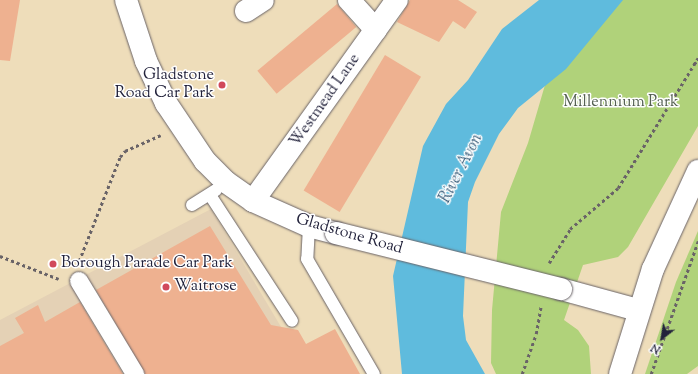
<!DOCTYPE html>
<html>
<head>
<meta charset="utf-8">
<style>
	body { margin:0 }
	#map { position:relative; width:698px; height:374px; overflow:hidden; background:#eeddba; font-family:"Sorts Mill Goudy",serif }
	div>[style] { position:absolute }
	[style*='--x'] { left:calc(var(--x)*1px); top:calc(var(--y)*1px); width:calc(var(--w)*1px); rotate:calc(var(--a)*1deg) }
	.built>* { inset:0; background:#e4d1b5 }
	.green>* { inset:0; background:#b0d27a }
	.water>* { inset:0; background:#5fbbdd }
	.building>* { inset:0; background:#eeb190; transform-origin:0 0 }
	.path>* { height:2.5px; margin-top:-1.25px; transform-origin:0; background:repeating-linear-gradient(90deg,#696367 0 3px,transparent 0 6px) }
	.roads { filter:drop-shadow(0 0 1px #696367) drop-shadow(0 0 1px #696367) }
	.service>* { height:12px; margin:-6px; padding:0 6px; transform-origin:6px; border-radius:6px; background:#fff }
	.pedestrian>* { height:18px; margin:-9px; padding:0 9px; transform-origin:9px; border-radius:9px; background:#fff }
	.minor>* { height:22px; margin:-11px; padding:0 11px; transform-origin:11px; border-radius:11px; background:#fff }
	.tertiary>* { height:22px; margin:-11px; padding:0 11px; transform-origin:11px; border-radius:11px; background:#fff }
	.primary>* { height:22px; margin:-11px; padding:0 11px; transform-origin:11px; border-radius:11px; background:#fff }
	.bridges { filter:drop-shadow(0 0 1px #696367) drop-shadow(0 0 1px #696367) }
	.tertiary-bridge>* { height:22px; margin:-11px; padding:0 11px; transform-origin:11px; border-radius:11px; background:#fff }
	.dots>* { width:11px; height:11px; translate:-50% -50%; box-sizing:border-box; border:2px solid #fff; border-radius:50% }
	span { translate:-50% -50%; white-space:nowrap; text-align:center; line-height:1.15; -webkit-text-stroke:3px #fff; paint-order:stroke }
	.poi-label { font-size:16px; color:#22223b }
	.right { translate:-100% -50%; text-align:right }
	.left { translate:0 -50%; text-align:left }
	.street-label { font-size:16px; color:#22223b }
	.park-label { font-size:16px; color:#546051 }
	.water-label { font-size:17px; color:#3a5f7c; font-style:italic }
	.north { position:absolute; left:642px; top:318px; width:40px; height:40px; -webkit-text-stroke:3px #fff; paint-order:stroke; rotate:211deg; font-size:11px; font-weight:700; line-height:16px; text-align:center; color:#22223b }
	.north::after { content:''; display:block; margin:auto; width:14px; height:18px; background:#22223b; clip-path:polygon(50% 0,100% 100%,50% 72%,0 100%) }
</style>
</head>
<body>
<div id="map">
	<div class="built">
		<i style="clip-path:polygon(211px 209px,309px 374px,0 374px,0 320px)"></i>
	</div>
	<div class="green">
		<i style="clip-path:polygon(610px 0,698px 0,698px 126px,628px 247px,618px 257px,583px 265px,564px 320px,578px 330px,589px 346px,591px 374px,496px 374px,491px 363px,492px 310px,501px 212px,528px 143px,552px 61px)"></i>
		<i style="clip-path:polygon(698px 231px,698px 366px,687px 374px,645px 374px,676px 282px)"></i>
	</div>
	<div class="water">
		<i style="clip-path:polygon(539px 0,623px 0,566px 69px,518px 108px,499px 134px,475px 182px,468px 202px,463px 316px,466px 340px,485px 374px,402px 374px,393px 276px,423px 146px,446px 104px,468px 80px,502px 29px)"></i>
	</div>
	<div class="building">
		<i style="clip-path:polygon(0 0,20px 0,10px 61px,0 60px)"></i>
		<i style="clip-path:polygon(410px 0,458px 0,477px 12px,465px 29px,453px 21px,439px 42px,397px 22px)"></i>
		<i style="left:337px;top:4px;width:30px;height:104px;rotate:50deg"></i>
		<i style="left:385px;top:55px;width:42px;height:158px;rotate:31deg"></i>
		<i style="clip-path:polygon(210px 226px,271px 325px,298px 330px,306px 344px,335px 329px,360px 374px,145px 374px,96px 290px)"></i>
		<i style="clip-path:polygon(80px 302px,123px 374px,0 374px,0 346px,24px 333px,15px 318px,38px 305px,45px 322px)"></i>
	</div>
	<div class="path">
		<i style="--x:694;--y:62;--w:5;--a:37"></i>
		<i style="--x:0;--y:256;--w:63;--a:21.3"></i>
		<i style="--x:79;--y:261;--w:112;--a:-68.5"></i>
		<i style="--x:120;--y:157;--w:8;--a:-50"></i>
		<i style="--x:125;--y:151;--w:39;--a:-24"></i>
		<i style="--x:549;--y:263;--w:40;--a:-58"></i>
		<i style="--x:570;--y:229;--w:63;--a:-40.5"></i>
		<i style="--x:618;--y:188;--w:153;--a:-58.4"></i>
		<i style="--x:522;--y:374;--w:42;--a:-70.7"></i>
		<i style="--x:536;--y:334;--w:28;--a:-80"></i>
		<i style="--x:651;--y:374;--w:141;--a:-70.5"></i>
	</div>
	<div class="roads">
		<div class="service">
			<i style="--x:210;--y:195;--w:150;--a:56.9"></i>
			<i style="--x:192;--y:205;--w:28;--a:-32"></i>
			<i style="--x:309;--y:226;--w:33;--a:93"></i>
			<i style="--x:307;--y:259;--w:133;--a:59.8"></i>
		</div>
		<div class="pedestrian">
			<i style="--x:79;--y:281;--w:109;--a:58.9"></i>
		</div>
		<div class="minor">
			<i style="--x:349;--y:0;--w:40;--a:48"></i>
			<i style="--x:246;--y:11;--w:20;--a:-33"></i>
			<i style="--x:253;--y:201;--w:247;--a:-54.4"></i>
		</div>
		<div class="tertiary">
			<i style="--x:126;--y:0;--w:64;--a:71.8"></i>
			<i style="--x:146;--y:61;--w:47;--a:64.5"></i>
			<i style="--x:166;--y:103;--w:70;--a:56.1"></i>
			<i style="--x:205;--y:161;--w:30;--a:45"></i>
			<i style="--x:226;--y:182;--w:33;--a:35"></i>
			<i style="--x:253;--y:201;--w:61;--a:24.1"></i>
			<i style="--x:309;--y:226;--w:28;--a:15"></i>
			<i style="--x:561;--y:289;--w:80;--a:15.3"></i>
		</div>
		<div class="primary">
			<i style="--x:620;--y:374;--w:110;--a:-72.6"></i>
			<i style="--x:653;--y:269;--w:108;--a:-65.3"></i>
		</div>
	</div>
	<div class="bridges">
		<div class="tertiary-bridge">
			<i style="--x:336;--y:233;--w:232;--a:14"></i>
		</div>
	</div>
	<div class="dots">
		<i style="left:222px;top:85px;background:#d1495b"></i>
		<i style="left:53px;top:264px;background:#d1495b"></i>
		<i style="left:166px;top:287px;background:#d1495b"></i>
	</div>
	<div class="poi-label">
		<span class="right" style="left:214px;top:85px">Gladstone<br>Road Car Park</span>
		<span class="left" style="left:61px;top:264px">Borough Parade Car Park</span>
		<span class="left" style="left:174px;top:287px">Waitrose</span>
	</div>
	<div class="street-label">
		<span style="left:326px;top:101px;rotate:-55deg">Westmead Lane</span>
		<span style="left:349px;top:235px;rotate:16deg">Gladstone Road</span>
	</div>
	<div class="park-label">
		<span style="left:621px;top:103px">Millennium Park</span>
	</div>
	<div class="water-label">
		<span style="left:462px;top:169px;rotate:-63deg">River Avon</span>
	</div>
	<div class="north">N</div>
</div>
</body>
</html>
